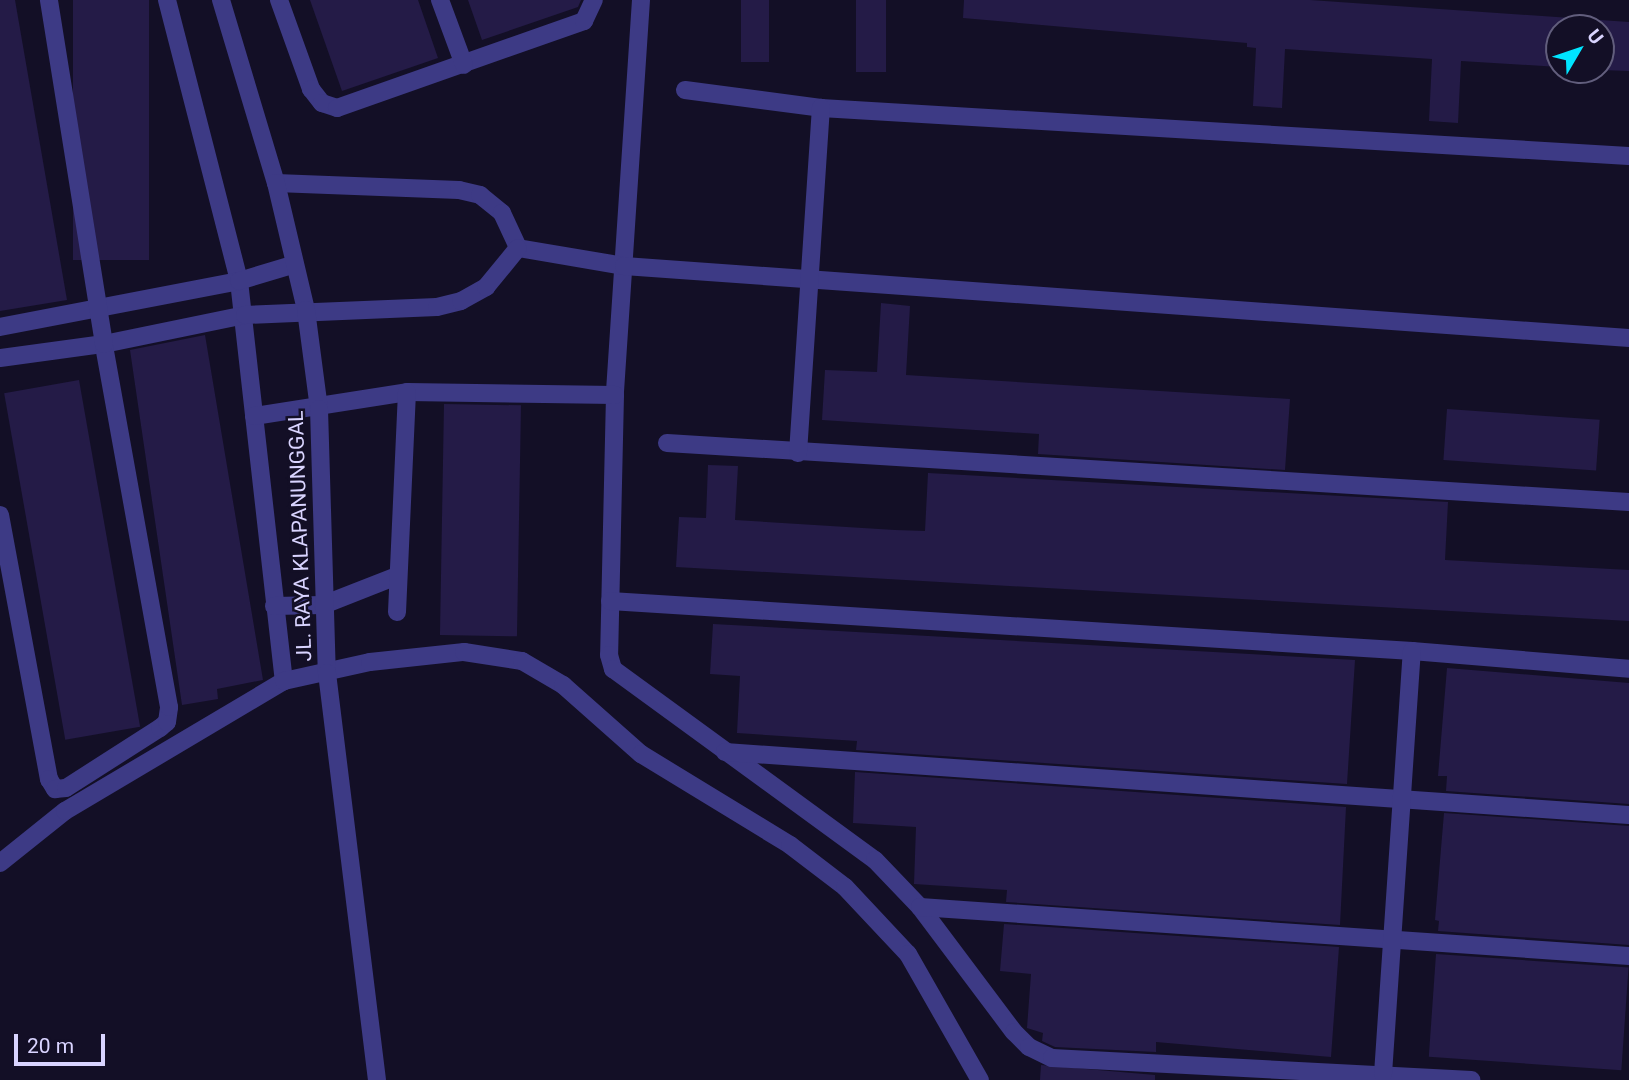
<!DOCTYPE html>
<html>
<head>
<meta charset="utf-8">
<style>
	body { margin:0 }
	#map { position:relative; width:1629px; height:1080px; overflow:hidden; background:#130f26; font-family:Roboto,sans-serif }
	div>[style] { position:absolute }
	[style*='--x'] { left:calc(var(--x)*1px); top:calc(var(--y)*1px); width:calc(var(--w)*1px); rotate:calc(var(--a)*1deg) }
	.building>* { inset:0; background:#241b47; transform-origin:0 0 }
	.minor>* { height:18px; margin:-9px; padding:0 9px; transform-origin:9px; border-radius:9px; background:#3d3a85 }
	.tertiary>* { height:18px; margin:-9px; padding:0 9px; transform-origin:9px; border-radius:9px; background:#3d3a85 }
	span { translate:-50% -50%; white-space:nowrap; text-align:center; line-height:1.15; -webkit-text-stroke:5px #130f26; paint-order:stroke }
	.street-label { font-size:21px; color:#d9d4ff }
	.north { position:absolute; left:1545px; top:14px; width:70px; height:70px; box-sizing:border-box; background:#130f26; border:2px solid #625e7d; border-radius:50%; rotate:51deg; font-size:19px; font-weight:700; line-height:28px; text-align:center; color:#d9d4ff }
	.north::after { content:''; display:block; margin:auto; width:24px; height:32px; background:#00e5ff; clip-path:polygon(50% 0,100% 100%,50% 72%,0 100%) }
	.scale { position:absolute; left:14px; top:1034px; width:91px; height:32px; box-sizing:border-box; border:4px solid #d9d4ff; border-top:0; padding-left:9px; font-size:21px; line-height:24px; white-space:nowrap; color:#d9d4ff; -webkit-text-stroke:5px #130f26; paint-order:stroke }
</style>
</head>
<body>
<div id="map">
	<div class="building">
		<i style="clip-path:polygon(0 0,15px 0,67px 300px,0 311px)"></i>
		<i style="left:73px;top:0;width:76px;height:260px"></i>
		<i style="clip-path:polygon(310px 0,418px 0,438px 58px,342px 91px)"></i>
		<i style="clip-path:polygon(468px 0,581px 0,578px 7px,482px 40px)"></i>
		<i style="left:741px;top:0;width:28px;height:62px"></i>
		<i style="left:856px;top:0;width:30px;height:72px"></i>
		<i style="clip-path:polygon(964px 0,1310px 0,1629px 22px,1629px 71px,1601px 70px,1601px 28px,1559px 28px,1559px 67px,1461px 61px,1458px 123px,1429px 121px,1432px 59px,1285px 49px,1282px 108px,1253px 106px,1256px 48px,1247px 47px,1247px 43px,963px 18px)"></i>
		<i style="clip-path:polygon(881px 303px,910px 306px,906px 375px,1290px 399px,1285px 470px,1038px 454px,1039px 434px,822px 420px,825px 370px,877px 372px)"></i>
		<i style="clip-path:polygon(205px 335px,263px 680px,217px 689px,218px 699px,182px 705px,130px 350px)"></i>
		<i style="left:79px;top:380px;width:352px;height:76px;rotate:80deg"></i>
		<i style="left:444px;top:404px;width:77px;height:231px;rotate:1deg"></i>
		<i style="left:1447px;top:409px;width:153px;height:51px;rotate:4deg"></i>
		<i style="clip-path:polygon(708px 465px,738px 466px,735px 520px,895px 530px,925px 531px,928px 473px,1448px 502px,1445px 560px,1629px 570px,1629px 621px,676px 567px,679px 517px,706px 518px)"></i>
		<i style="clip-path:polygon(713px 624px,1355px 660px,1347px 784px,856px 750px,857px 741px,737px 733px,740px 676px,710px 674px)"></i>
		<i style="clip-path:polygon(1447px 668px,1629px 683px,1629px 804px,1446px 791px,1447px 776px,1438px 776px)"></i>
		<i style="clip-path:polygon(855px 772px,1346px 807px,1340px 925px,1006px 902px,1007px 890px,914px 884px,916px 827px,853px 823px)"></i>
		<i style="clip-path:polygon(1444px 813px,1629px 826px,1629px 945px,1438px 931px,1439px 921px,1435px 920px)"></i>
		<i style="clip-path:polygon(1004px 924px,1339px 947px,1331px 1057px,1156px 1042px,1156px 1052px,1055px 1047px,1042px 1041px,1043px 1033px,1027px 1028px,1031px 974px,1000px 971px)"></i>
		<i style="left:1436px;top:954px;width:193px;height:103px;rotate:4deg"></i>
		<i style="clip-path:polygon(1041px 1065px,1155px 1075px,1155px 1080px,1040px 1080px)"></i>
	</div>
	<div class="minor">
		<i style="--x:167;--y:0;--w:290;--a:75.6"></i>
		<i style="--x:239;--y:281;--w:403;--a:83.6"></i>
		<i style="--x:279;--y:0;--w:95;--a:70.2"></i>
		<i style="--x:311;--y:89;--w:18;--a:52"></i>
		<i style="--x:322;--y:103;--w:16;--a:18"></i>
		<i style="--x:337;--y:108;--w:262;--a:-19.4"></i>
		<i style="--x:584;--y:21;--w:23;--a:-65"></i>
		<i style="--x:440;--y:0;--w:69;--a:69.7"></i>
		<i style="--x:641;--y:0;--w:396;--a:93.8"></i>
		<i style="--x:615;--y:395;--w:260;--a:91.3"></i>
		<i style="--x:609;--y:655;--w:15;--a:74"></i>
		<i style="--x:613;--y:669;--w:324;--a:36.1"></i>
		<i style="--x:875;--y:860;--w:65;--a:46.2"></i>
		<i style="--x:920;--y:907;--w:156;--a:53.1"></i>
		<i style="--x:1014;--y:1032;--w:21;--a:45"></i>
		<i style="--x:1029;--y:1047;--w:25;--a:26"></i>
		<i style="--x:1052;--y:1058;--w:420;--a:3"></i>
		<i style="--x:685;--y:90;--w:137;--a:7.5"></i>
		<i style="--x:821;--y:108;--w:809;--a:3.4"></i>
		<i style="--x:276;--y:183;--w:183;--a:2.2"></i>
		<i style="--x:459;--y:190;--w:22;--a:13"></i>
		<i style="--x:480;--y:195;--w:28;--a:39"></i>
		<i style="--x:502;--y:213;--w:38;--a:65"></i>
		<i style="--x:518;--y:248;--w:108;--a:9.6"></i>
		<i style="--x:624;--y:266;--w:1008;--a:4.1"></i>
		<i style="--x:0;--y:327;--w:243;--a:-10.9"></i>
		<i style="--x:239;--y:281;--w:55;--a:-16.8"></i>
		<i style="--x:0;--y:358;--w:105;--a:-7.7"></i>
		<i style="--x:104;--y:344;--w:144;--a:-11.6"></i>
		<i style="--x:245;--y:315;--w:192;--a:-2.4"></i>
		<i style="--x:437;--y:307;--w:25;--a:-14"></i>
		<i style="--x:461;--y:301;--w:29;--a:-29"></i>
		<i style="--x:486;--y:287;--w:50;--a:-50.6"></i>
		<i style="--x:254;--y:416;--w:155;--a:-8.9"></i>
		<i style="--x:407;--y:392;--w:208;--a:0.8"></i>
		<i style="--x:667;--y:443;--w:964;--a:3.51"></i>
		<i style="--x:798;--y:453;--w:346;--a:-86.2"></i>
		<i style="--x:0;--y:515;--w:269;--a:79.5"></i>
		<i style="--x:49;--y:779;--w:12;--a:59"></i>
		<i style="--x:55;--y:789;--w:11;--a:-5"></i>
		<i style="--x:66;--y:788;--w:112;--a:-32.6"></i>
		<i style="--x:160;--y:728;--w:9;--a:-41"></i>
		<i style="--x:167;--y:722;--w:15;--a:-82"></i>
		<i style="--x:169;--y:707;--w:369;--a:-100.2"></i>
		<i style="--x:104;--y:344;--w:348;--a:-99.1"></i>
		<i style="--x:610;--y:601;--w:804;--a:3.57"></i>
		<i style="--x:1412;--y:651;--w:218;--a:4.7"></i>
		<i style="--x:274;--y:606;--w:49;--a:-1.2"></i>
		<i style="--x:323;--y:605;--w:79;--a:-21.4"></i>
		<i style="--x:397;--y:612;--w:220;--a:-87.4"></i>
		<i style="--x:725;--y:752;--w:906;--a:3.99"></i>
		<i style="--x:0;--y:863;--w:83;--a:-38.7"></i>
		<i style="--x:65;--y:811;--w:255;--a:-30.7"></i>
		<i style="--x:284;--y:681;--w:88;--a:-12.5"></i>
		<i style="--x:370;--y:662;--w:95;--a:-6.1"></i>
		<i style="--x:464;--y:652;--w:59;--a:8.8"></i>
		<i style="--x:522;--y:661;--w:48;--a:30.3"></i>
		<i style="--x:563;--y:685;--w:104;--a:41.5"></i>
		<i style="--x:641;--y:754;--w:175;--a:31.4"></i>
		<i style="--x:790;--y:845;--w:69;--a:37.4"></i>
		<i style="--x:845;--y:887;--w:92;--a:46.8"></i>
		<i style="--x:908;--y:954;--w:145;--a:60.3"></i>
		<i style="--x:920;--y:907;--w:711;--a:3.95"></i>
		<i style="--x:1383;--y:1074;--w:424;--a:-86.1"></i>
	</div>
	<div class="tertiary">
		<i style="--x:221;--y:0;--w:191;--a:73.3"></i>
		<i style="--x:276;--y:183;--w:130;--a:76.7"></i>
		<i style="--x:306;--y:310;--w:100;--a:82.5"></i>
		<i style="--x:319;--y:409;--w:264;--a:88.3"></i>
		<i style="--x:327;--y:673;--w:410;--a:83"></i>
	</div>
	<div class="street-label">
		<span style="left:300px;top:536px;rotate:-92deg">JL. RAYA KLAPANUNGGAL</span>
	</div>
	<div class="north">U</div>
	<div class="scale">20 m</div>
</div>
</body>
</html>
